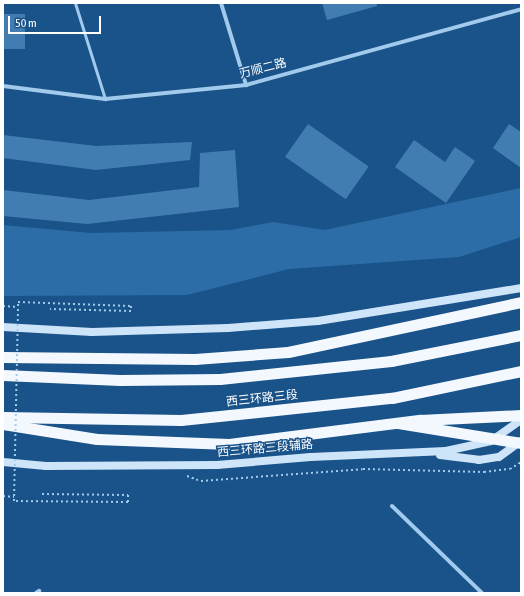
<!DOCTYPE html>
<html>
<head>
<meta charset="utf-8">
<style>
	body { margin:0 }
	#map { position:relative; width:524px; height:596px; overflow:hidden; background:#195389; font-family:"Asap Condensed","Noto Sans SC",sans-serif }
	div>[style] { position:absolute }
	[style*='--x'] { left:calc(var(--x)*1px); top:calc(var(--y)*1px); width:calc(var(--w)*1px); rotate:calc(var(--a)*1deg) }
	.green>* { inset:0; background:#2c6da7 }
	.building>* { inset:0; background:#427db2; transform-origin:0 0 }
	.path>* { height:2px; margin-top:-1px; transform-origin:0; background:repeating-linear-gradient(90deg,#a1caed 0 2px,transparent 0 5px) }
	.service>* { height:3px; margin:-1.5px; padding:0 1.5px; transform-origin:1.5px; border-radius:1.5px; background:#a1caed }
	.minor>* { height:4px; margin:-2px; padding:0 2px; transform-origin:2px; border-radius:2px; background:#a1caed }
	.secondary>* { height:8px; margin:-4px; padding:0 4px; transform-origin:4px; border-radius:4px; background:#cee4f9 }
	.trunk>* { height:11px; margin:-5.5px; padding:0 5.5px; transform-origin:5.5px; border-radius:5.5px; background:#f3f8ff }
	.path-bridge>* { height:2px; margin-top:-1px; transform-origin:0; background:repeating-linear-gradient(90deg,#a1caed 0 2px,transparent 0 5px) }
	.trunk-bridge>* { height:11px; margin:-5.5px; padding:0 5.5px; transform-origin:5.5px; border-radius:5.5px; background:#f3f8ff }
	span { translate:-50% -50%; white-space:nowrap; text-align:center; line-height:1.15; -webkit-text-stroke:3px #195389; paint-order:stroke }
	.street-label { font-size:12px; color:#fff }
	.frame { position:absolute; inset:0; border:4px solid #fff; pointer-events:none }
	.scale { position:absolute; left:8px; top:16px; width:93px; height:18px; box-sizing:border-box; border:2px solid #fff; border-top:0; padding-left:5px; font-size:12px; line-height:14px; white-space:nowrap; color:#fff; -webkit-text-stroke:3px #195389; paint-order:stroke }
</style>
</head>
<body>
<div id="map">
	<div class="green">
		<i style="clip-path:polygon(521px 188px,521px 237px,459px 257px,289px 269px,187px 295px,3px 296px,3px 225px,91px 233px,231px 230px,273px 222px,325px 230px)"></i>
	</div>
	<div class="building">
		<i style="clip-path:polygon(322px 3px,377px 3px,377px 6px,327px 20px)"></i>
		<i style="left:3px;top:14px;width:22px;height:35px"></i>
		<i style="left:308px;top:124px;width:74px;height:40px;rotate:35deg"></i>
		<i style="clip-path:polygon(509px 124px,521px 132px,521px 168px,493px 148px)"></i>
		<i style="clip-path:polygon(3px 135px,96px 146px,192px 142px,190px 160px,96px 170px,3px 158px)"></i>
		<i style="clip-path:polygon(414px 140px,445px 162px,455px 147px,475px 161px,446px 203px,395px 167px)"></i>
		<i style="clip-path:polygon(235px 150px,239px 207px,87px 224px,3px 216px,3px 190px,89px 200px,199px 187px,200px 153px)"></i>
	</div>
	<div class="path">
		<i style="--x:3;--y:306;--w:15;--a:4"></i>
		<i style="--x:187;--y:476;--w:15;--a:20"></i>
		<i style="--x:201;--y:481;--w:162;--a:-4.2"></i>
		<i style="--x:363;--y:469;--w:121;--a:1.4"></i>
		<i style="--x:484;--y:472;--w:26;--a:-7"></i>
		<i style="--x:510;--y:469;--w:13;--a:-32"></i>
		<i style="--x:3;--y:496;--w:11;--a:5"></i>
	</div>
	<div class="service">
		<i style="--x:75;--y:3;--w:101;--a:72.6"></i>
	</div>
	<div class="minor">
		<i style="--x:221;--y:3;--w:86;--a:73"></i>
		<i style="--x:3;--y:86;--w:103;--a:7.3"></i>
		<i style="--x:105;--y:99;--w:142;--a:-5.7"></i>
		<i style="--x:246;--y:85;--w:285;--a:-15.4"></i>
		<i style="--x:392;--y:506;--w:125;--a:44"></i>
		<i style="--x:36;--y:593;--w:4;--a:-34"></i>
	</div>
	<div class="secondary">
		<i style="--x:3;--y:327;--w:89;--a:3.2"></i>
		<i style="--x:92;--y:332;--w:136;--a:-1.7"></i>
		<i style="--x:228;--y:328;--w:90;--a:-4.4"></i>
		<i style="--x:318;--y:321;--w:206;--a:-9.2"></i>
		<i style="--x:440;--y:455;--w:39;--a:7"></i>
		<i style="--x:479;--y:460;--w:20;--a:-9"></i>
		<i style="--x:499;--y:457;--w:27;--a:-36"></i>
		<i style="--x:3;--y:462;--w:43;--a:5.3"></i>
		<i style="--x:46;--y:466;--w:171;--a:-0.3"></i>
		<i style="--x:217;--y:465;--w:94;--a:-4.9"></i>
		<i style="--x:311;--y:457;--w:135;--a:-2.5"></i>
		<i style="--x:446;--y:451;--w:46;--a:-12.5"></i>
		<i style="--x:491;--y:441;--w:37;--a:-35"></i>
	</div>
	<div class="trunk">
		<i style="--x:3;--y:357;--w:192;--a:0.6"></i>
		<i style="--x:195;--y:359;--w:93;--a:-4.3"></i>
		<i style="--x:288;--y:352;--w:238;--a:-12.1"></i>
		<i style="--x:3;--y:375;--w:117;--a:2.4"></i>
		<i style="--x:120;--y:380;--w:100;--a:-0.6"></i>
		<i style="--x:220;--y:379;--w:172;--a:-6"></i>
		<i style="--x:391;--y:361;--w:133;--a:-11.3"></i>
		<i style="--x:3;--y:417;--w:178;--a:1"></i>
		<i style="--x:181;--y:420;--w:212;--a:-6"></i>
		<i style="--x:392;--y:398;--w:132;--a:-11.8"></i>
		<i style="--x:3;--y:424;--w:95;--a:9.1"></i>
		<i style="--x:97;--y:439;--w:132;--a:2.2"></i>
		<i style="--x:229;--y:444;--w:193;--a:-7.2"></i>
		<i style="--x:420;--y:420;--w:101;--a:-2.8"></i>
	</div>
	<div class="path-bridge">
		<i style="--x:42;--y:494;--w:86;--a:0.7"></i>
		<i style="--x:128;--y:495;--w:7;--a:90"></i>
		<i style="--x:128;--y:502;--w:114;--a:-179.5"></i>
		<i style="--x:14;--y:501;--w:199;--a:-88.8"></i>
		<i style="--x:18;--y:302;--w:113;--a:2"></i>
		<i style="--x:131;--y:306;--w:5;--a:90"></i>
		<i style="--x:131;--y:311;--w:81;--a:-178.6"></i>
	</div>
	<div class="trunk-bridge">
		<i style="--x:398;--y:423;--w:125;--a:9.2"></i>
	</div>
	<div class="street-label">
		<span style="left:263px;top:69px;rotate:-14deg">万顺二路</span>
		<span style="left:262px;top:399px;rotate:-6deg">西三环路三段</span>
		<span style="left:265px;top:449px;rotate:-5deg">西三环路三段辅路</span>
	</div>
	<div class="frame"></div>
	<div class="scale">50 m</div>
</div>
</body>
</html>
